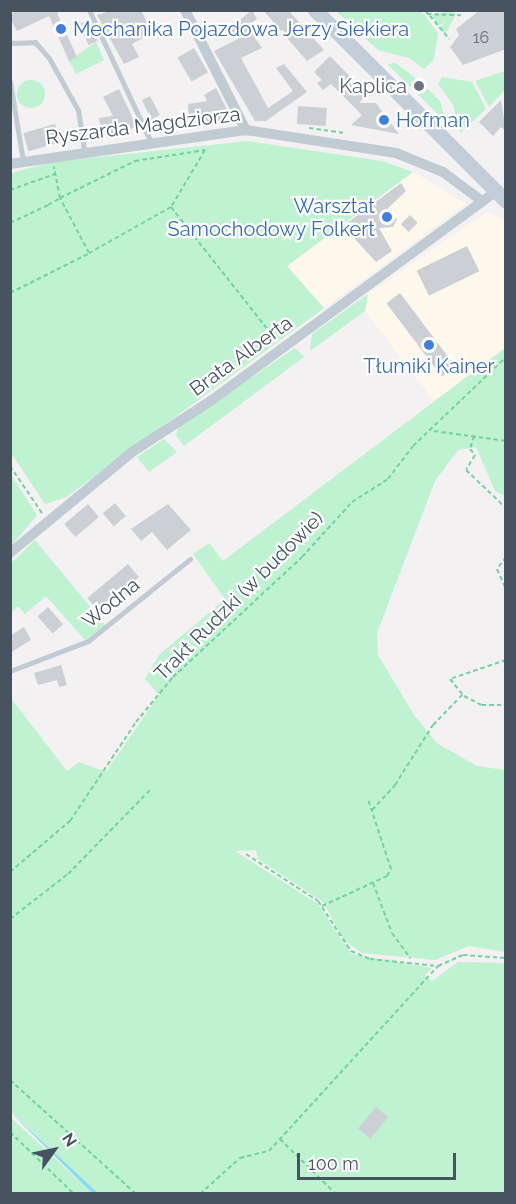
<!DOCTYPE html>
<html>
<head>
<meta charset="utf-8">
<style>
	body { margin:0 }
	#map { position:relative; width:516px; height:1204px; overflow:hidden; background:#f3f1f1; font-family:Raleway,sans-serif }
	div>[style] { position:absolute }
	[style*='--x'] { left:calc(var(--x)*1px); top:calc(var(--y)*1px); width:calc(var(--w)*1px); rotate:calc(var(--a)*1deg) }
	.commercial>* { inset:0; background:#fdf8eb }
	.green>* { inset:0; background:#bef2d1 }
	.round { border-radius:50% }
	.water>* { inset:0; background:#89ddf1 }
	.building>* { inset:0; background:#ccd0d5; transform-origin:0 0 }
	.path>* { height:2px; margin-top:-1px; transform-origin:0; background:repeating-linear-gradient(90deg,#73d2a2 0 4.5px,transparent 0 7.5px) }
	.lane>* { height:5px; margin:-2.5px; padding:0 2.5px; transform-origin:2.5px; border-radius:2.5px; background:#c1cbd3 }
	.street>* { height:10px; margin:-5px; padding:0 5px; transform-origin:5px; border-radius:5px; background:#c1cbd3 }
	.secondary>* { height:15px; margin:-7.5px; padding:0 7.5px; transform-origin:7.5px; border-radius:7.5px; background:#c3ceda }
	.dots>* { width:16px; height:16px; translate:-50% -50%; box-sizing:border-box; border:3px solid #fff; border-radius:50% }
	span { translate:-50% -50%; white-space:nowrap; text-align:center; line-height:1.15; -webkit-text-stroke:4.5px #fff; paint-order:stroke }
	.number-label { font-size:16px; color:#68737c }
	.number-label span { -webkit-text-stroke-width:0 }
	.shop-label { font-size:20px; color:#366cbe }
	.left { translate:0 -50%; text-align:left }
	.right { translate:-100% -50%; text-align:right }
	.worship-label { font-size:20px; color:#5b616d }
	.street-label { font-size:20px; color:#47545f }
	.frame { position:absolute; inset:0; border:12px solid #47545f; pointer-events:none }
	.north { position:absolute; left:24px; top:1120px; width:60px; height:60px; -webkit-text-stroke:4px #fff; paint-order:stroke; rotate:57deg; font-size:16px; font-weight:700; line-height:24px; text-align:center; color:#47545f }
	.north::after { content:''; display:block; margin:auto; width:21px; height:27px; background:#47545f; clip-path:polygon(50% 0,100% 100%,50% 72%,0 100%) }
	.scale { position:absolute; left:297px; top:1153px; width:159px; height:27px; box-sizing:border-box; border:3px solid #47545f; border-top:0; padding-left:8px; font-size:18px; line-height:21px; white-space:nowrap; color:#47545f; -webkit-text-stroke:4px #fff; paint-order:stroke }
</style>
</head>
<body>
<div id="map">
	<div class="commercial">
		<i style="clip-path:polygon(413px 172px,466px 204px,324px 308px,286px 267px)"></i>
		<i style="clip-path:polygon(487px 212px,505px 220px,505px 348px,434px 401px,365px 311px,368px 294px)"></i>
	</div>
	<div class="green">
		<i style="clip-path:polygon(336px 11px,421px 11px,438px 33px,434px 59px,424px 69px,409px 58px,378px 50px)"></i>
		<i style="clip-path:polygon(450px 11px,456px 14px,445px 35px,440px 28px,446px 21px,439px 26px,430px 15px)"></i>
		<i style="clip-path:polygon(96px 42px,104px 60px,76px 74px,69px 61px)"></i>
		<i style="clip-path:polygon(396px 63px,419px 81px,416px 92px,426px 87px,440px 101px,446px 122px,387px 64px)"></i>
		<i style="clip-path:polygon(505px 71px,505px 90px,489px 107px,475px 81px)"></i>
		<i style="clip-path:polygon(442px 77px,472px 82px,486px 109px,460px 133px,453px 105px,438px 84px)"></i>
		<i class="round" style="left:17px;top:80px;width:28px;height:28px"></i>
		<i style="clip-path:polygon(247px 141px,382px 161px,413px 172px,287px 266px,324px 308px,66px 497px,45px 504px,11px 453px,11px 173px,54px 162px)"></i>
		<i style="clip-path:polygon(368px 294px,365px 311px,310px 351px,312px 334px)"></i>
		<i style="clip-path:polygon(295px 348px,304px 357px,184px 446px,176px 435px,179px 427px)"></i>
		<i style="clip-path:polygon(505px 348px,505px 496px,495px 491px,476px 447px,458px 450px,435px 481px,377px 633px,378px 655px,414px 715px,438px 744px,477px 766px,505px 770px,505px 952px,469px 946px,435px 960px,362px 953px,344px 940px,323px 902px,258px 859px,256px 850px,235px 851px,318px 904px,351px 954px,432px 968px,425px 975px,432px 981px,458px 962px,505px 963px,505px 1193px,98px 1193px,11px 1112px,10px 697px,67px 771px,79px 762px,106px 772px,159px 695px,145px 679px,159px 655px,225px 599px,193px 554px,209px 543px,223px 561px)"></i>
		<i style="clip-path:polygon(164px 439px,177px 452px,149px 472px,137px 457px)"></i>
		<i style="clip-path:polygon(10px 473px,37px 515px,11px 546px,10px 546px)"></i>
		<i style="clip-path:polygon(35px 540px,105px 625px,85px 640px,46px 596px,25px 614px,18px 606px,11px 613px,11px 563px)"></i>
		<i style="clip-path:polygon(10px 1117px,48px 1152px,92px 1193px,11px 1193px)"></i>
	</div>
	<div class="water">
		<i style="clip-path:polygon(10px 1112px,68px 1165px,98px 1193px,92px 1193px)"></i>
	</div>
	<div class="building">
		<i style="clip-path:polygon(62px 10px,57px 13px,77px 57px,69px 61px,49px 16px,17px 31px,10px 18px,15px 10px)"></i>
		<i style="clip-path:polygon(114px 10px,141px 10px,152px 33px,132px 44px,139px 57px,124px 64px,97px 15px)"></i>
		<i style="clip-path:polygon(252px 10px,257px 19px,247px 26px,262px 48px,241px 58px,268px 108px,293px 91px,276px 68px,284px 64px,307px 92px,266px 121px,255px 121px,214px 51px,238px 39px,230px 28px)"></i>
		<i style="clip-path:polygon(263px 10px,288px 10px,324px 50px,307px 61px)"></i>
		<i style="clip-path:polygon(480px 10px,506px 10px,506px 49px,463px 65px,450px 47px,459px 35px,456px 29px)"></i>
		<i style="left:88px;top:20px;width:23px;height:10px;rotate:65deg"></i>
		<i style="left:194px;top:48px;width:28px;height:19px;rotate:60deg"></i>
		<i style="clip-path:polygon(330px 56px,367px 94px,359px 103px,376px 103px,399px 134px,351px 125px,362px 115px,331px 84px,323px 90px,317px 83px,322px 80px,314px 72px)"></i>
		<i style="clip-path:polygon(216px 88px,233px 121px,189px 124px,188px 104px,207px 101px,204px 95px)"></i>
		<i style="clip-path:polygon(119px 89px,137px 127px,102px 136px,99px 118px,113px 116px,103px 97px)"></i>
		<i style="clip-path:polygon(150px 96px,160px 115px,151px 120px,142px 100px)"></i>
		<i style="clip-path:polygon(501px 100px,506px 131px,501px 127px,493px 136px,479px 122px)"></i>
		<i style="left:298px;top:106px;width:29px;height:18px;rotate:4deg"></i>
		<i style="left:55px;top:124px;width:19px;height:33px;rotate:74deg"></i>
		<i style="clip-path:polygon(401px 183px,406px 191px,384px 212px,397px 219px,393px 227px,379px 228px,392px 251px,376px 262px,343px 226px)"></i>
		<i style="left:410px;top:215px;width:11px;height:13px;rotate:45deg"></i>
		<i style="left:467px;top:246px;width:28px;height:56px;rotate:64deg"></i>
		<i style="left:400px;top:293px;width:92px;height:17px;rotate:53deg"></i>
		<i style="left:115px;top:503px;width:17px;height:16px;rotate:50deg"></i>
		<i style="left:88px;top:504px;width:17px;height:31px;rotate:50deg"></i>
		<i style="clip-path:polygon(168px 504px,191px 530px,167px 550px,152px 532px,141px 541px,131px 529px)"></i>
		<i style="left:128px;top:564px;width:17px;height:53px;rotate:50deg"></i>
		<i style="left:48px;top:607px;width:23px;height:14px;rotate:49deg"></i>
		<i style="clip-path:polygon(24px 627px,31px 640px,10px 653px,10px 636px)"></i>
		<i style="clip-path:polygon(61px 665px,67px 685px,59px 687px,57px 680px,38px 685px,34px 673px)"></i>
		<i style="left:376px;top:1107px;width:16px;height:28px;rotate:40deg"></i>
	</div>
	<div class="path">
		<i style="--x:425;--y:10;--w:38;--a:50"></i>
		<i style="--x:427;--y:14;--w:34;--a:2"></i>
		<i style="--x:309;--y:128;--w:36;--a:8"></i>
		<i style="--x:10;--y:190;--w:48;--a:-19.6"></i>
		<i style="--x:171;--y:207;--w:171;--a:51.7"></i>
		<i style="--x:10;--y:223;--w:42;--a:-25.3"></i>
		<i style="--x:48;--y:205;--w:14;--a:-30"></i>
		<i style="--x:60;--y:198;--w:84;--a:-26.3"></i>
		<i style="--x:135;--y:161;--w:71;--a:-8.9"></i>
		<i style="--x:205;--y:150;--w:66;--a:120.8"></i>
		<i style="--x:171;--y:207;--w:94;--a:150.7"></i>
		<i style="--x:89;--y:253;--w:62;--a:-117.8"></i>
		<i style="--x:60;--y:198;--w:32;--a:-101"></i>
		<i style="--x:10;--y:293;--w:87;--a:-26.6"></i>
		<i style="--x:434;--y:431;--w:73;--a:7.9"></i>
		<i style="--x:474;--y:436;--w:14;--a:107"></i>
		<i style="--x:470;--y:449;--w:8;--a:50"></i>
		<i style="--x:475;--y:455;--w:17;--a:121"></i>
		<i style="--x:466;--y:470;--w:55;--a:43.5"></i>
		<i style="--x:10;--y:466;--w:57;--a:55.8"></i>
		<i style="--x:506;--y:557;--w:15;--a:127"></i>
		<i style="--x:497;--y:569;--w:22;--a:66"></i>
		<i style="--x:506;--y:660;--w:59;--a:161.3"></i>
		<i style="--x:450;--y:679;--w:22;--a:51"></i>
		<i style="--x:464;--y:696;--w:20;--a:27"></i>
		<i style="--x:482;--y:705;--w:24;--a:0"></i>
		<i style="--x:372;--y:810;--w:34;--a:-47"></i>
		<i style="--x:395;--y:785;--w:71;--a:-57.7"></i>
		<i style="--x:433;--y:725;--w:43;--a:-45.9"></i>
		<i style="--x:246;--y:854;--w:86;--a:33.1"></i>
		<i style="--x:318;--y:901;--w:60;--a:56.6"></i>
		<i style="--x:351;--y:951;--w:21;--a:23"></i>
		<i style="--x:370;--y:959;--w:68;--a:5.9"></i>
		<i style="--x:10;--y:872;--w:79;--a:-40.4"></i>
		<i style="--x:70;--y:821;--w:119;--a:-56.3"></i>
		<i style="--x:136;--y:722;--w:58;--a:-50.6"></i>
		<i style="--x:173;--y:677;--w:176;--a:-42.9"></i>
		<i style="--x:302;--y:557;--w:74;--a:-47.7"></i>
		<i style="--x:352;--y:502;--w:43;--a:-32.6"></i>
		<i style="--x:388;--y:479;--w:41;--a:-52.9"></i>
		<i style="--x:413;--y:446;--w:129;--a:-43.7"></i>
		<i style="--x:373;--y:883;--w:53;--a:69.2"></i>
		<i style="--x:392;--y:933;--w:31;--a:54"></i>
		<i style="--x:322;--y:906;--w:72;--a:-24.8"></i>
		<i style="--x:387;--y:876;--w:8;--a:-60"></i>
		<i style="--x:391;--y:869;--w:74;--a:-108.2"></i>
		<i style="--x:10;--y:919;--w:73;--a:-37.8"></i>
		<i style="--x:68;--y:874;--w:120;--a:-45.7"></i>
		<i style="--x:10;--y:1080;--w:170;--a:42.1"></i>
		<i style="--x:10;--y:1132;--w:89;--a:44.1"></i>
		<i style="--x:280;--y:1139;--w:78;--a:44.5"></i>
		<i style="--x:200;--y:1194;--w:54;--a:-42"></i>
		<i style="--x:240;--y:1158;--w:30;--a:-14"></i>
		<i style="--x:269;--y:1151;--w:251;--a:-47.6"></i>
		<i style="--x:438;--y:966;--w:27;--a:-24"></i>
		<i style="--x:463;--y:955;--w:43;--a:4"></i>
	</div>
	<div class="lane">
		<i style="--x:89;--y:10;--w:144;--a:64.9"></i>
		<i style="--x:10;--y:43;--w:25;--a:-2"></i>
		<i style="--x:35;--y:42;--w:21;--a:49"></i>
		<i style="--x:49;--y:58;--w:60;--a:60.9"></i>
		<i style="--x:78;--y:110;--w:40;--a:81.5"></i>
		<i style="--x:10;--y:82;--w:80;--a:80.7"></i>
		<i style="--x:10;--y:671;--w:84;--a:-21"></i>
		<i style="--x:88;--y:641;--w:131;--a:-38.8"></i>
	</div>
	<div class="street">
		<i style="--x:185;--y:10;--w:135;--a:63.1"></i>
		<i style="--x:10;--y:164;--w:238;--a:-8.2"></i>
		<i style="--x:246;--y:130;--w:152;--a:8.7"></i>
		<i style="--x:396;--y:153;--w:51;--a:22"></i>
		<i style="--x:443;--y:172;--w:49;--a:36.6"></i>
		<i style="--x:10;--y:553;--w:158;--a:-39.6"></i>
		<i style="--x:132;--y:452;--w:95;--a:-33"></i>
		<i style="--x:212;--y:400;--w:353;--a:-36.3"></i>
	</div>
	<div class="secondary">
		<i style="--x:315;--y:10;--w:270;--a:45"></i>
	</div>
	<div class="dots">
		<i style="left:61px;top:29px;background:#3f7fe0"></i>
		<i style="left:419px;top:86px;background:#6b7280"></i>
		<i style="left:384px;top:120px;background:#3f7fe0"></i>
		<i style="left:387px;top:217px;background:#3f7fe0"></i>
		<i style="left:429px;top:345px;background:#3f7fe0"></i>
	</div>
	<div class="number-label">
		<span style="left:481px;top:38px">16</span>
	</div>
	<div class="shop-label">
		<span class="left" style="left:73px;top:29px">Mechanika Pojazdowa Jerzy Siekiera</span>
		<span class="left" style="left:396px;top:120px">Hofman</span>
		<span class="right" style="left:375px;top:218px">Warsztat<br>Samochodowy Folkert</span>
		<span style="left:429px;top:366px">Tłumiki Kainer</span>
	</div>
	<div class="worship-label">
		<span class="right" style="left:407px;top:86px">Kaplica</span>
	</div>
	<div class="street-label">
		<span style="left:143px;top:126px;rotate:-7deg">Ryszarda Magdziorza</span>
		<span style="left:241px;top:356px;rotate:-36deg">Brata Alberta</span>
		<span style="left:239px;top:596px;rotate:-45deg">Trakt Rudzki (w budowie)</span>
		<span style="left:111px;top:603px;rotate:-39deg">Wodna</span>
	</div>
	<div class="frame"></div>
	<div class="north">N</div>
	<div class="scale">100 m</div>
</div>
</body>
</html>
